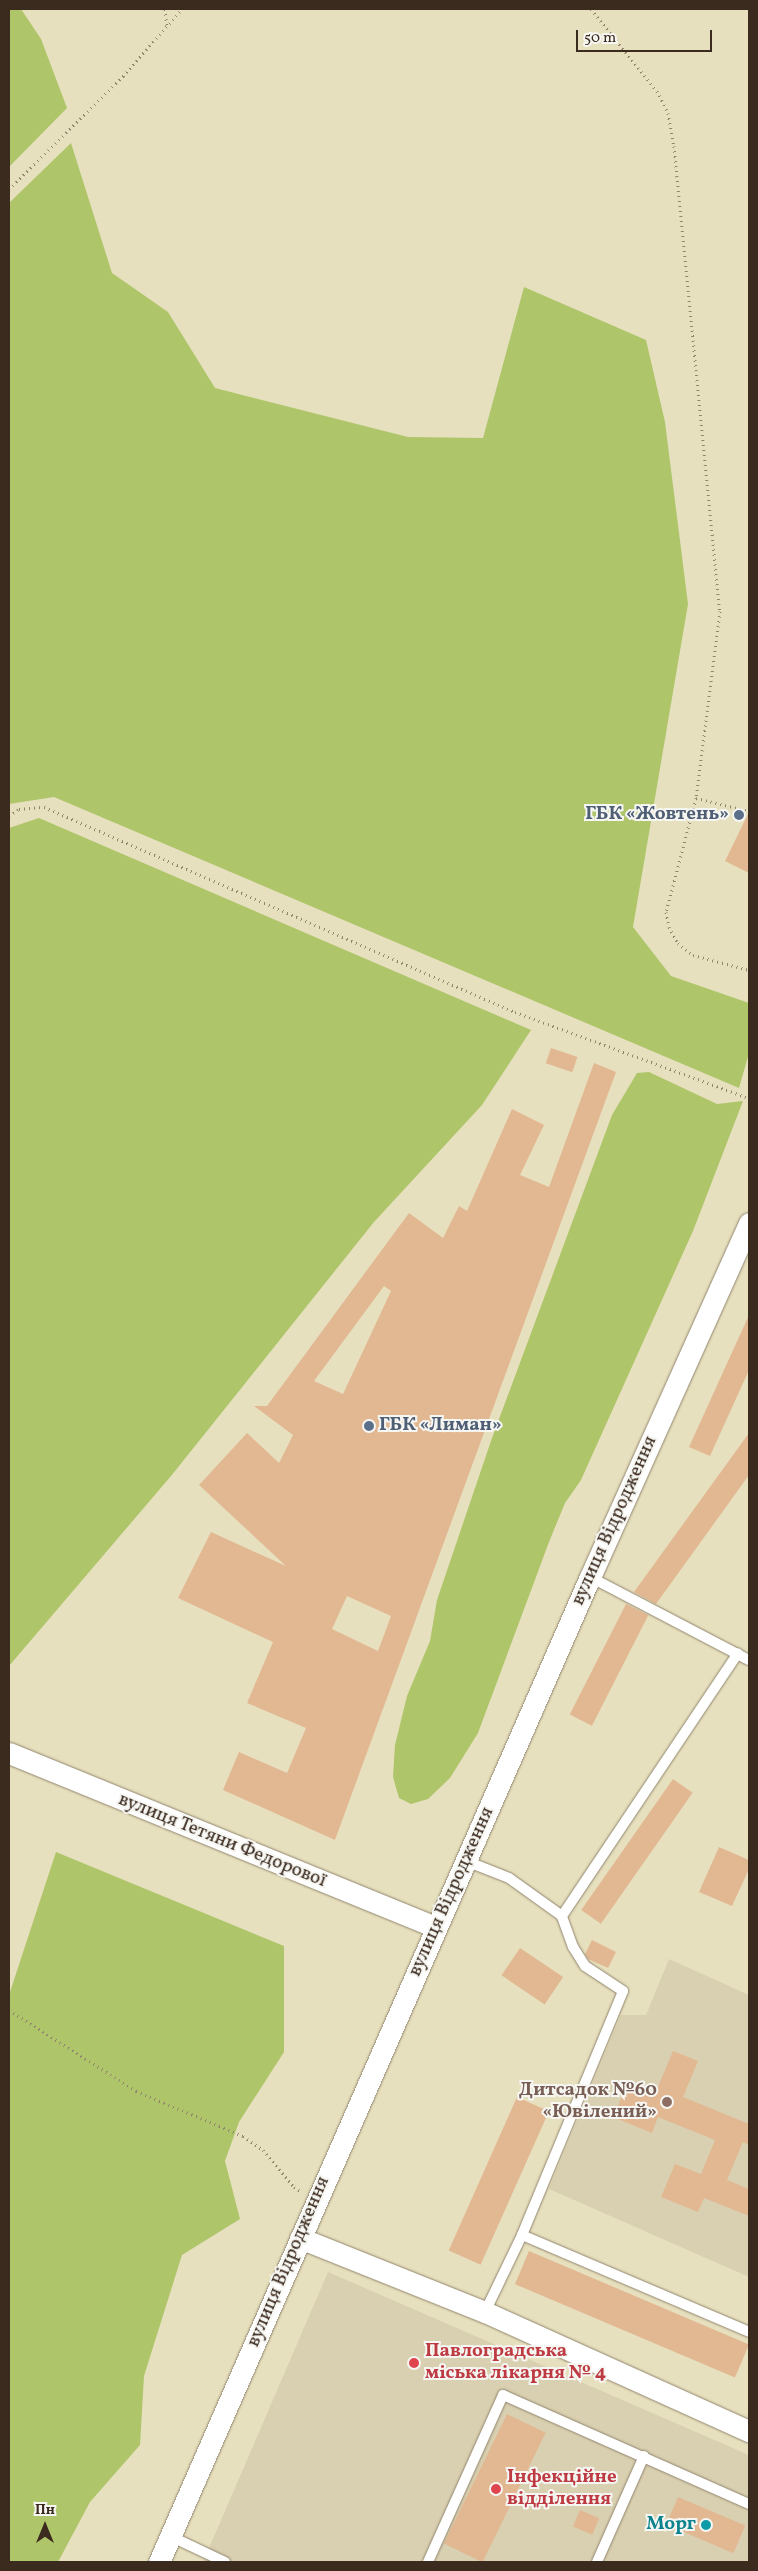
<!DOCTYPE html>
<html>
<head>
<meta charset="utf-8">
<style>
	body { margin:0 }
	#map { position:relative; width:758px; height:2571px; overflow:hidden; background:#e7e0be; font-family:Vollkorn,serif }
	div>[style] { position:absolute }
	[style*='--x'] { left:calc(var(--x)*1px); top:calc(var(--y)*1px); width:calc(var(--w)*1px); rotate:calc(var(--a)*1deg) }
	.built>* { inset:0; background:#d9d0b1 }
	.green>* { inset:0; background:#aec56a }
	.building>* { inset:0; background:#e2b893; transform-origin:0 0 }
	.path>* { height:3px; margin-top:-1.5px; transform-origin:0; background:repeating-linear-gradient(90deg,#91856e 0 1px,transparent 0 5px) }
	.roads { filter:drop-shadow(0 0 1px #91856e) drop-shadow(0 0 1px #91856e) }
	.lane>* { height:10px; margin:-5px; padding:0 5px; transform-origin:5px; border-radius:5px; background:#fff }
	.street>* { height:21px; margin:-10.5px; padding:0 10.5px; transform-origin:10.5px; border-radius:10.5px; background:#fff }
	.dots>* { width:14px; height:14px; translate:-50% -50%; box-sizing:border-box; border:2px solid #f6f6f2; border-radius:50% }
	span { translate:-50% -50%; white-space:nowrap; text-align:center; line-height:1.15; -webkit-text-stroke:4px #f6f6f2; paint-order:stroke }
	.service-label { font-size:19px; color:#4e5e75; font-weight:700 }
	.right { translate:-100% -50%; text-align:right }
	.left { translate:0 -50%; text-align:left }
	.street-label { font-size:19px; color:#3b2a1e }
	.education-label { font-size:19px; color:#785e54; font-weight:700 }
	.health-label { font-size:19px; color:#be3a42; font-weight:700 }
	.culture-label { font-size:19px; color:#0d838f; font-weight:700 }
	.frame { position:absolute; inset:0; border:10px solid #3b2a1e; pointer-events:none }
	.north { position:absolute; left:20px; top:2501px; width:50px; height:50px; -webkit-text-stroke:4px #f6f6f2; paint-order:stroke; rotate:0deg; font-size:14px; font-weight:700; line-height:20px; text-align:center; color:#3b2a1e }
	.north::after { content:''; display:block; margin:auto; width:18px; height:22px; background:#3b2a1e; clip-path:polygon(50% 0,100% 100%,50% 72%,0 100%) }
	.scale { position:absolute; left:576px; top:30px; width:136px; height:22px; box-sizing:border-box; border:2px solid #3b2a1e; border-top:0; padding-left:6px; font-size:15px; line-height:18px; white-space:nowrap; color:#3b2a1e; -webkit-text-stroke:4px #f6f6f2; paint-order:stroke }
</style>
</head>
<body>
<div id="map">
	<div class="built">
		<i style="clip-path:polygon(669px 1959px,749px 1995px,749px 2277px,549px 2189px,621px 2015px,646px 2015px)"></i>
		<i style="clip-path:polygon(328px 2272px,749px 2455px,749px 2562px,203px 2562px)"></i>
	</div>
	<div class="green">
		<i style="clip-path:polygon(9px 9px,21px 9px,41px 39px,67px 108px,9px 167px)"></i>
		<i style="clip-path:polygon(71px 143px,112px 273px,168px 312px,215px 388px,408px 437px,483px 438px,524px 287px,646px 340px,665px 422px,688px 604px,633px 927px,671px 976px,749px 1003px,749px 1053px,739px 1088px,54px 797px,9px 804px,9px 203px)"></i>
		<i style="clip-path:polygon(39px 818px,531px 1030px,482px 1105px,374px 1222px,171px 1476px,9px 1666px,9px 828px)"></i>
		<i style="clip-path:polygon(649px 1072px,717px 1104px,743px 1101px,693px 1231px,581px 1480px,565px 1503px,549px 1542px,478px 1733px,450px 1778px,428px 1799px,411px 1804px,399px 1798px,393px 1777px,395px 1745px,407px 1696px,430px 1641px,437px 1600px,492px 1438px,612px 1115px,637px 1073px)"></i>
		<i style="clip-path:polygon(56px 1852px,284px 1946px,284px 2052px,239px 2122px,225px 2161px,240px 2219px,182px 2255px,144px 2376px,140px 2445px,90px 2502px,58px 2562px,9px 2562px,9px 1995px)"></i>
	</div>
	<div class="building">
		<i style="clip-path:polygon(749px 812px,749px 873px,725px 861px)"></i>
		<i style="left:551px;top:1048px;width:28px;height:16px;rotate:19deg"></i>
		<i style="clip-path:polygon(evenodd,594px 1063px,616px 1072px,335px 1840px,223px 1790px,239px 1752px,287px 1773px,306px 1728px,247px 1703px,273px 1642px,178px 1598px,211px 1532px,286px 1566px,199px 1485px,247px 1433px,279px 1463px,293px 1435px,254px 1406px,267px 1406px,409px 1213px,443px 1238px,459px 1206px,467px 1211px,512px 1109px,544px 1125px,520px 1175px,549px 1187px,594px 1063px,384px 1286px,391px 1291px,343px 1394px,314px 1381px,384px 1286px,594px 1063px,347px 1596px,391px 1616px,378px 1651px,332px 1629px,347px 1596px)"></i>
		<i style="clip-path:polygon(749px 1315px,749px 1370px,710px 1456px,689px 1447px)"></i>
		<i style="clip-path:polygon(749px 1433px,749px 1475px,656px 1604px,634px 1592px)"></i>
		<i style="left:626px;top:1604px;width:25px;height:124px;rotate:27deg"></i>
		<i style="left:673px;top:1779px;width:24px;height:160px;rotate:35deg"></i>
		<i style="clip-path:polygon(719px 1847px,749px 1860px,749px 1869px,732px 1906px,699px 1892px)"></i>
		<i style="clip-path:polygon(592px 1940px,616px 1952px,608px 1968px,588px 1959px,585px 1954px)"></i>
		<i style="left:520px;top:1948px;width:52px;height:33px;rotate:34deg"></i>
		<i style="clip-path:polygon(673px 2051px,698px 2061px,683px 2097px,749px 2124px,749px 2145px,743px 2142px,727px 2180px,749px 2189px,749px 2216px,704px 2198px,698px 2212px,661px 2197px,675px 2164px,701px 2174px,715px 2140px,658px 2117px,652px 2133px,613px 2117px,628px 2083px,655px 2094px)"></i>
		<i style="left:517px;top:2097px;width:35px;height:168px;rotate:24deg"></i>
		<i style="left:529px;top:2251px;width:239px;height:36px;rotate:23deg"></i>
		<i style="left:507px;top:2414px;width:43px;height:144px;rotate:26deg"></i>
		<i style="left:678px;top:2497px;width:73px;height:30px;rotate:23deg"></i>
		<i style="left:580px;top:2510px;width:21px;height:18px;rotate:23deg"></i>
	</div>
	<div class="path">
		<i style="--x:165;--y:9;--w:19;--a:84"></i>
		<i style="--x:591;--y:9;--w:105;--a:51.2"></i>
		<i style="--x:657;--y:91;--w:25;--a:63"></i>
		<i style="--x:668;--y:113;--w:34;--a:80"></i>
		<i style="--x:674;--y:146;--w:467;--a:84.4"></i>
		<i style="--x:720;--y:611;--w:189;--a:97.3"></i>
		<i style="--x:696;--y:798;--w:118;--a:104.7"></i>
		<i style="--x:666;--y:912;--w:15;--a:79"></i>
		<i style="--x:669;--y:927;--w:18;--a:61"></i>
		<i style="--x:678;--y:943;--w:19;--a:39"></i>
		<i style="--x:693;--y:955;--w:58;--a:15"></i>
		<i style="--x:9;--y:189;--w:161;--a:-44.7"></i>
		<i style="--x:123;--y:76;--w:89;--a:-48.6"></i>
		<i style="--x:696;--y:798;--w:55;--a:13.8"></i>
		<i style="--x:9;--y:816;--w:12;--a:-35"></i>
		<i style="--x:19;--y:809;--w:25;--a:-5"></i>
		<i style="--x:44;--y:807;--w:514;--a:23.52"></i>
		<i style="--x:515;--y:1012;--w:249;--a:20.2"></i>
		<i style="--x:9;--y:2010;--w:151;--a:32.5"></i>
		<i style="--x:136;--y:2091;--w:116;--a:22.8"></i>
		<i style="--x:243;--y:2136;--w:24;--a:35"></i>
		<i style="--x:263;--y:2150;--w:48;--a:50"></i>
		<i style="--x:294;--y:2187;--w:9;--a:32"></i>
	</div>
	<div class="roads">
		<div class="lane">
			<i style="--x:590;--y:1577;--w:179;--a:27.6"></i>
			<i style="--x:466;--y:1861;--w:46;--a:21.6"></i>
			<i style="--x:509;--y:1878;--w:65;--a:35.6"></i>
			<i style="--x:562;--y:1916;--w:316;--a:-56.2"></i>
			<i style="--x:522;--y:2235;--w:247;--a:23.1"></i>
			<i style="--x:485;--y:2312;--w:85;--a:-64.3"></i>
			<i style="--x:522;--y:2235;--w:264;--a:-67.5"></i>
			<i style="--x:623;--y:1991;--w:45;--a:-146.7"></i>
			<i style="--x:585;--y:1966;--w:22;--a:-122"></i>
			<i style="--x:573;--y:1947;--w:33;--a:-110"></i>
			<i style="--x:170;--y:2536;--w:61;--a:25.3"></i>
			<i style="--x:428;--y:2562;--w:183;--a:-65.8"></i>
			<i style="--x:503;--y:2395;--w:269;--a:23.9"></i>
			<i style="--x:597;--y:2562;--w:116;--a:-66.1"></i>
		</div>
		<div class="street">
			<i style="--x:9;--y:1753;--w:461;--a:22.2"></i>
			<i style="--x:300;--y:2238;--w:199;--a:21.8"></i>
			<i style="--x:485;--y:2312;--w:290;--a:24.3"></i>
			<i style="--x:159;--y:2562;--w:1075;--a:-66.37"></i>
			<i style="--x:590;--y:1577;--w:388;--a:-65.8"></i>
		</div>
	</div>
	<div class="dots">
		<i style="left:739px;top:815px;background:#5c6f8a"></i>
		<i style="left:369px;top:1426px;background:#5c6f8a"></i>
		<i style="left:667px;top:2102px;background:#8d6e63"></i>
		<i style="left:414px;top:2363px;background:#e0444e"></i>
		<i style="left:496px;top:2489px;background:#e0444e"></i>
		<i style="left:706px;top:2525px;background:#0f9aa8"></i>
	</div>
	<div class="service-label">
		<span class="right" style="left:729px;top:815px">ГБК «Жовтень»</span>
		<span class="left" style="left:379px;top:1426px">ГБК «Лиман»</span>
	</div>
	<div class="street-label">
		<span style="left:615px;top:1521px;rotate:-66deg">вулиця Відродження</span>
		<span style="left:222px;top:1841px;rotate:22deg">вулиця Тетяни Федорової</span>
		<span style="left:452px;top:1892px;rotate:-66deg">вулиця Відродження</span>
		<span style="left:289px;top:2262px;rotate:-67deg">вулиця Відродження</span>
	</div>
	<div class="education-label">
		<span class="right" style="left:657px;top:2102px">Дитсадок №60<br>«Ювілений»</span>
	</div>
	<div class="health-label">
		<span class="left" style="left:425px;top:2363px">Павлоградська<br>міська лікарня № 4</span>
		<span class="left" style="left:507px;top:2489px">Інфекційне<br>відділення</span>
	</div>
	<div class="culture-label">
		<span class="right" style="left:696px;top:2525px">Морг</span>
	</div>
	<div class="frame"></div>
	<div class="north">Пн</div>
	<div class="scale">50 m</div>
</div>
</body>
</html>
